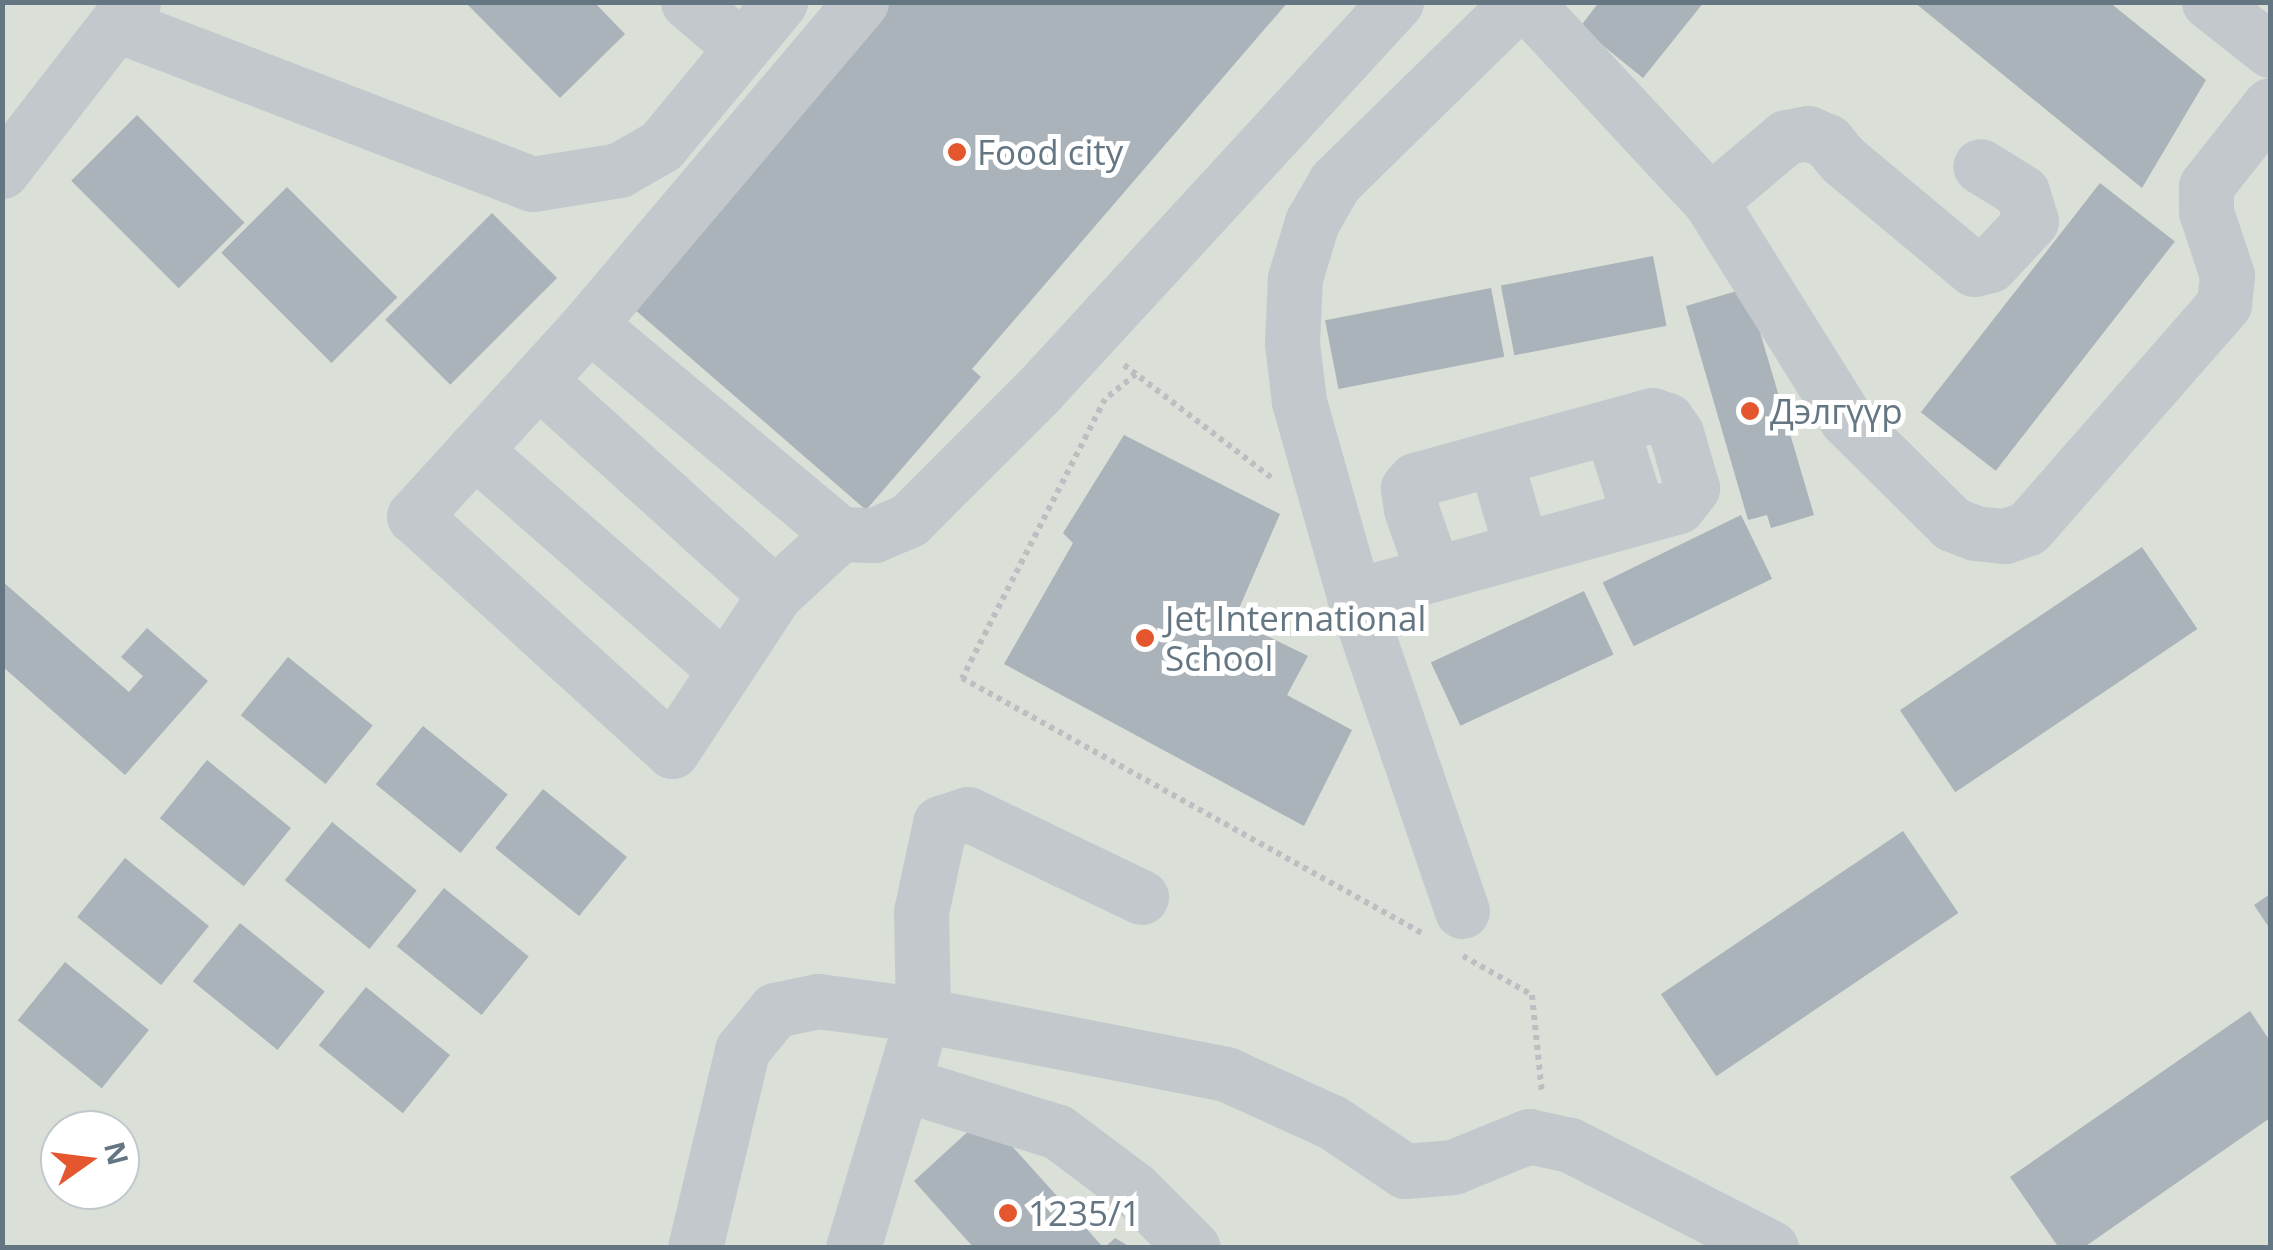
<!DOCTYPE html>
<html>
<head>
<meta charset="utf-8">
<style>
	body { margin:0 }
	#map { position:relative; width:2273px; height:1250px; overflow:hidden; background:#fafaf8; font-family:"Open Sans",sans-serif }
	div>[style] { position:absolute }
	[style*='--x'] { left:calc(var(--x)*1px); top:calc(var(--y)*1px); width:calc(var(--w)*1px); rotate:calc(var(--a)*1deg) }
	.green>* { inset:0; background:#dadfd7 }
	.building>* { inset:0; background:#aab3b9; transform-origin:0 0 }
	.path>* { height:6px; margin-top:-3px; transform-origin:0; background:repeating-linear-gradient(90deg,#bbbfc2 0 5px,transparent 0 10px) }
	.minor>* { height:55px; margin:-27.5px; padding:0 27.5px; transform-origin:27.5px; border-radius:27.5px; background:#c3c8cc }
	.dots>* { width:28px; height:28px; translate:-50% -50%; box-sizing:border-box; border:5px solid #fff; border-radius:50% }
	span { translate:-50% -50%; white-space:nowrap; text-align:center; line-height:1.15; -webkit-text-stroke:10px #fff; paint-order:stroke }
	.poi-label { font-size:35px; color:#657683 }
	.left { translate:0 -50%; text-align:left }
	.frame { position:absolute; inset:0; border:5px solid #657683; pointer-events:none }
	.north { position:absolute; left:40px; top:1110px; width:100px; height:100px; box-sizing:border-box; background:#fff; border:2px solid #c1c8cd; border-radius:50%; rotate:76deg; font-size:28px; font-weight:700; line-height:40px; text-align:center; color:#657683 }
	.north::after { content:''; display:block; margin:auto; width:35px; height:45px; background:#e4572e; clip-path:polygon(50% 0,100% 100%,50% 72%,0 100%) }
</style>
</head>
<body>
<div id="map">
	<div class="green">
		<i style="clip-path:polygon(evenodd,3px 3px,2270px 3px,2270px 1247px,3px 1247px,3px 3px,60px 1130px,120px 1130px,120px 1190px,60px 1190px,60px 1130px)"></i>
	</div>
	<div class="building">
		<i style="clip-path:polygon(465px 2px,594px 2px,625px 34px,560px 98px)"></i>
		<i style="clip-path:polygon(884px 2px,1288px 2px,972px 369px,981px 377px,866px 510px,626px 302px)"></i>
		<i style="clip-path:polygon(1599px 2px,1704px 2px,1643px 78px,1580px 27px)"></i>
		<i style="clip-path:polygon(1914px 2px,2109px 2px,2206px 80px,2142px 188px)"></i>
		<i style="left:137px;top:115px;width:152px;height:93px;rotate:45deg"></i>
		<i style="left:2100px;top:183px;width:95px;height:291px;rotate:38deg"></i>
		<i style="left:287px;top:187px;width:156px;height:93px;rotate:45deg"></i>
		<i style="left:492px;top:213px;width:92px;height:151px;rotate:45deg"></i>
		<i style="left:1653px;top:256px;width:71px;height:155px;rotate:79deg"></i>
		<i style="left:1491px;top:288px;width:70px;height:169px;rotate:79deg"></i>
		<i style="clip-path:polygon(1747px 288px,1814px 515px,1771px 528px,1767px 515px,1748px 520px,1686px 306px)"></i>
		<i style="clip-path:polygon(1124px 435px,1280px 514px,1234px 620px,1308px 656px,1287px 695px,1352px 730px,1304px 826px,1004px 664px,1073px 543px,1063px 533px)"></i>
		<i style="left:1741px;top:515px;width:71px;height:154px;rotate:64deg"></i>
		<i style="left:2142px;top:547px;width:99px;height:292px;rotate:56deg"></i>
		<i style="clip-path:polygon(2px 581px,129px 692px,143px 676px,121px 657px,147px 628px,208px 681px,125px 775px,2px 666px)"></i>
		<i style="left:1584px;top:591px;width:70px;height:169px;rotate:65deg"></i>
		<i style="left:288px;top:657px;width:109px;height:75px;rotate:39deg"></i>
		<i style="left:423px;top:726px;width:109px;height:75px;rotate:39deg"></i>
		<i style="left:207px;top:760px;width:108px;height:75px;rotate:39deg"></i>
		<i style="left:543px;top:789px;width:108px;height:76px;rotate:39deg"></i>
		<i style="left:332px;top:822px;width:109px;height:75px;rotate:39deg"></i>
		<i style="left:1903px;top:831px;width:99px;height:292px;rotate:56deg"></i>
		<i style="left:125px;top:858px;width:108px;height:76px;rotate:39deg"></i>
		<i style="left:444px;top:888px;width:109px;height:75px;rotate:39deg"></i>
		<i style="clip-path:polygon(2270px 894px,2270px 929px,2254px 905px)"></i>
		<i style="left:240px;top:923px;width:109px;height:75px;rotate:39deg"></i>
		<i style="left:65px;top:962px;width:108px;height:75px;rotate:39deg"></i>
		<i style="left:366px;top:987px;width:108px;height:75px;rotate:39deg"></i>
		<i style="clip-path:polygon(2250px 1011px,2270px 1041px,2270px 1118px,2083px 1248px,2059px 1248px,2010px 1177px)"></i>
		<i style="clip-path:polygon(985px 1116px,1102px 1246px,1100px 1248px,974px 1248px,914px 1181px)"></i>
		<i style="clip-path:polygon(1115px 1238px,1132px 1248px,1104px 1248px)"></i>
	</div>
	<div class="path">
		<i style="--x:1124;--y:365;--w:188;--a:37.4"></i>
		<i style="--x:1136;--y:374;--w:40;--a:141"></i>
		<i style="--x:1105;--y:399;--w:314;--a:117.1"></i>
		<i style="--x:962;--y:678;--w:526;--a:29"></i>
		<i style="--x:1463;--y:956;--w:79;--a:29.5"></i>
		<i style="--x:1532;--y:995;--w:99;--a:84.2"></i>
	</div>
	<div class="minor">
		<i style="--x:688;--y:2;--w:71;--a:40.4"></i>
		<i style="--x:861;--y:2;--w:422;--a:130.2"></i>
		<i style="--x:589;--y:324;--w:327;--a:39.9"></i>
		<i style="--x:840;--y:534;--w:34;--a:2"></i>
		<i style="--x:874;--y:535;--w:38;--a:-23"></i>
		<i style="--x:909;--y:520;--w:185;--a:-45"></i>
		<i style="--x:1040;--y:389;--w:526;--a:-47.39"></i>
		<i style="--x:1525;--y:2;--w:272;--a:47.1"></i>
		<i style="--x:1710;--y:201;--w:258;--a:58"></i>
		<i style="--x:1847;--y:420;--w:148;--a:44.7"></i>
		<i style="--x:1952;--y:524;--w:25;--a:21"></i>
		<i style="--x:1975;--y:533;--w:30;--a:6"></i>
		<i style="--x:2005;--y:536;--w:24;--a:-19"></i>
		<i style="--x:2028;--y:528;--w:298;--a:-48.8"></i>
		<i style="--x:2224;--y:304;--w:29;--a:-84"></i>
		<i style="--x:2227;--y:275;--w:66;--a:-108.4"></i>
		<i style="--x:2206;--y:212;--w:26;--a:-90"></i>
		<i style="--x:2206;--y:186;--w:103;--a:-51.7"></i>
		<i style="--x:2209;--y:2;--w:78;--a:38.2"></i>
		<i style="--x:118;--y:25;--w:444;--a:21"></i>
		<i style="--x:533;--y:184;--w:87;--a:-9.2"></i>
		<i style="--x:619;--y:170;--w:48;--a:-29.7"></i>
		<i style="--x:661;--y:146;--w:187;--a:-50.4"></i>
		<i style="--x:2;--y:171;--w:214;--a:-52.2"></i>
		<i style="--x:1710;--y:201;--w:99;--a:-40.1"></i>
		<i style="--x:1786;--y:137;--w:22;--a:-10"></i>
		<i style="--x:1808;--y:133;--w:21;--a:23"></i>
		<i style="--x:1827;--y:141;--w:25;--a:50"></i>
		<i style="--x:1843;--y:160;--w:170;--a:39.8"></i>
		<i style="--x:1974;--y:269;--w:16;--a:-14"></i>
		<i style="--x:1990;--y:265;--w:60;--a:-47"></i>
		<i style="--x:2031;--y:221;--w:30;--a:-107"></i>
		<i style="--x:2022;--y:192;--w:49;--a:-148.2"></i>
		<i style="--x:589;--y:324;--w:260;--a:132.3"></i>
		<i style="--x:414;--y:516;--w:349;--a:42.3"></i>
		<i style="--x:672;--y:751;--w:188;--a:-56.7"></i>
		<i style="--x:775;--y:594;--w:88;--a:-42.7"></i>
		<i style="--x:538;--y:380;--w:319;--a:42.1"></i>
		<i style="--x:1611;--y:427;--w:93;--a:72.5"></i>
		<i style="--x:474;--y:450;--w:332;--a:41.2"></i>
		<i style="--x:1495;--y:458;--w:94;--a:73.9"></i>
		<i style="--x:1354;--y:596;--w:336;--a:-15.5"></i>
		<i style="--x:1678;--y:506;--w:23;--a:-52"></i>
		<i style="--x:1692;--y:488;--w:57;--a:-106.2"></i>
		<i style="--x:1676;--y:433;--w:16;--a:-125"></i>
		<i style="--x:1667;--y:420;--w:16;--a:-162"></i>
		<i style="--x:1652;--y:415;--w:246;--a:164.7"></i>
		<i style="--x:1415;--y:480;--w:11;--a:131"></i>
		<i style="--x:1408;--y:488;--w:21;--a:82"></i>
		<i style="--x:1411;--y:509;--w:67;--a:70.8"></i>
		<i style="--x:1462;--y:911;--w:333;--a:-108.9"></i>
		<i style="--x:1354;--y:596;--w:203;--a:-105.8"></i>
		<i style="--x:1299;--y:401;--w:58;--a:-96.9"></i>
		<i style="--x:1292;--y:343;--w:65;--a:-87.4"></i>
		<i style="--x:1295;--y:278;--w:59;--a:-73.1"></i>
		<i style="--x:1312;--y:222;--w:46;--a:-60.1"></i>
		<i style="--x:1335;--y:182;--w:257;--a:-44.4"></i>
		<i style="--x:904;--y:1084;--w:161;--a:17.3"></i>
		<i style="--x:1058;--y:1132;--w:95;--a:36.9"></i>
		<i style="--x:1134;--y:1189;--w:83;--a:45"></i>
		<i style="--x:695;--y:1248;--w:204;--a:-76.6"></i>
		<i style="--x:742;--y:1050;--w:52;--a:-50.5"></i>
		<i style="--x:775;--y:1010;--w:44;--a:-11.8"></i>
		<i style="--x:818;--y:1001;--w:106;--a:7.6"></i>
		<i style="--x:923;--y:1015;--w:309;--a:11"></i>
		<i style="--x:1226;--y:1074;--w:116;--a:24.4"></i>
		<i style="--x:1332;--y:1122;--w:88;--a:33.9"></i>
		<i style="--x:1405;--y:1171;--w:48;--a:-4.8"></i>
		<i style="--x:1453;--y:1167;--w:82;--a:-22.2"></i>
		<i style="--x:1529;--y:1136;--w:42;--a:12.4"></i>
		<i style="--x:1570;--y:1145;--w:226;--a:27.1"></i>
		<i style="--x:853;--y:1248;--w:243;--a:-73.3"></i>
		<i style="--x:923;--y:1015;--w:103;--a:-91.1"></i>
		<i style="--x:921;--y:912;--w:91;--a:-77.9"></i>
		<i style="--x:940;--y:823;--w:29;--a:-18"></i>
		<i style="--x:968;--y:814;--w:192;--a:25.6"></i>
	</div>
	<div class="dots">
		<i style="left:957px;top:152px;background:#e4572e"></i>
		<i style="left:1750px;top:411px;background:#e4572e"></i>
		<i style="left:1145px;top:638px;background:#e4572e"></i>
		<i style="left:1008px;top:1213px;background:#e4572e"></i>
	</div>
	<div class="poi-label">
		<span class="left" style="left:977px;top:152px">Food city</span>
		<span class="left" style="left:1770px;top:411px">Дэлгүүр</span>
		<span class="left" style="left:1165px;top:638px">Jet International<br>School</span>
		<span class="left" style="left:1028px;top:1213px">1235/1</span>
	</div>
	<div class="frame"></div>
	<div class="north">N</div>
</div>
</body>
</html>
